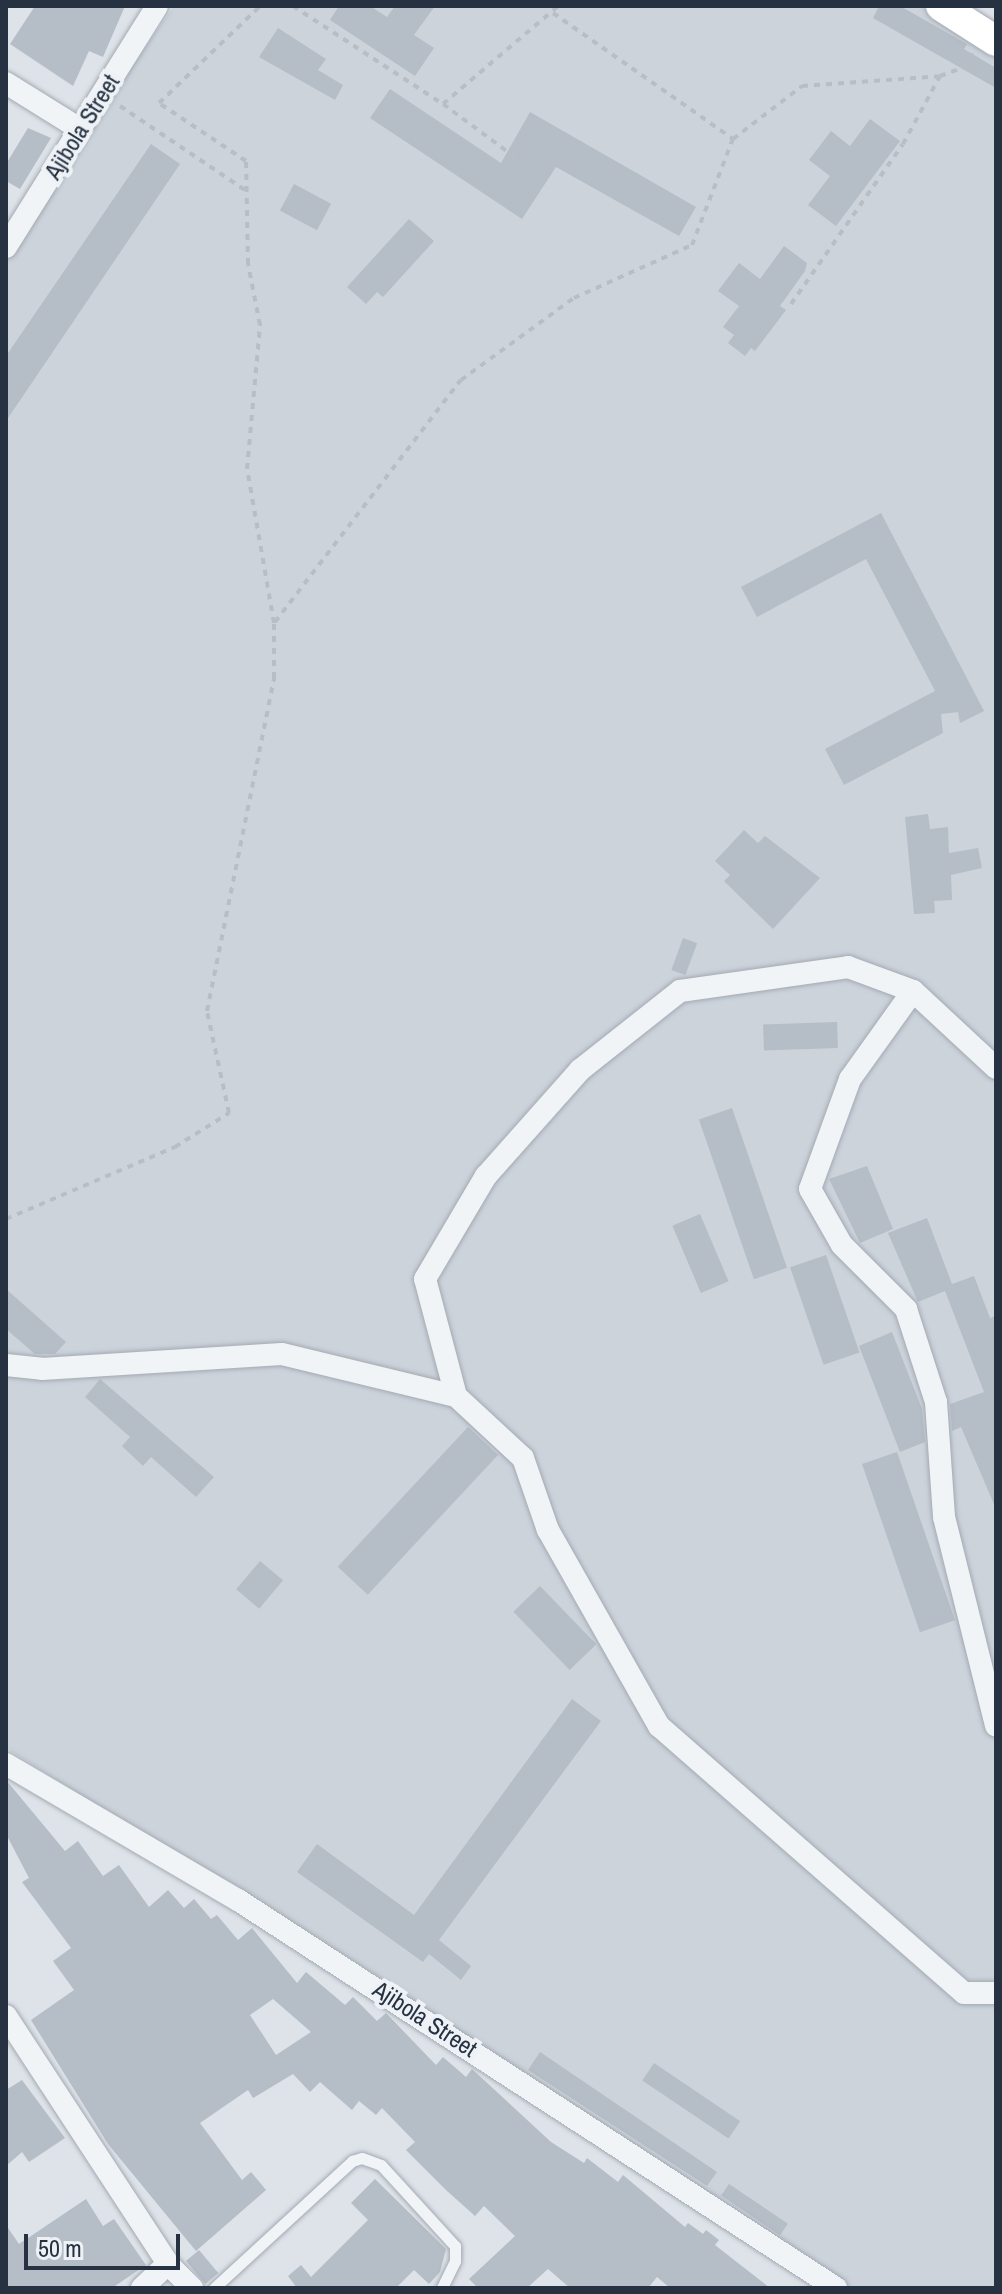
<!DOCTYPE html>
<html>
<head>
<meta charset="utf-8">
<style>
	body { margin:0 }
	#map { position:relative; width:1002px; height:2294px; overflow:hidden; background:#dee3e9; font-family:"Archivo Narrow",sans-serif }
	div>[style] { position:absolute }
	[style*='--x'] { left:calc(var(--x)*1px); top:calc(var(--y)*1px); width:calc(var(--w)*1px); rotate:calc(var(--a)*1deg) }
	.built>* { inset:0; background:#ccd3db }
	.building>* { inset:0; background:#b5bdc6; transform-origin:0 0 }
	.path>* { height:4px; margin-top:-2px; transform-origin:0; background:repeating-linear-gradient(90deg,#b8bec4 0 6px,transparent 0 12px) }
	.roads { filter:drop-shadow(0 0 2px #a3aab3) drop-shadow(0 0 2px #a3aab3) }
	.lane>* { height:11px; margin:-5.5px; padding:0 5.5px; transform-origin:5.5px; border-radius:5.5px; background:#f1f4f7 }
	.street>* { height:22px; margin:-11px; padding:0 11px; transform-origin:11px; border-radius:11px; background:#f1f4f7 }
	.secondary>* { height:30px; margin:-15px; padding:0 15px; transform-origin:15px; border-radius:15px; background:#fff }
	span { translate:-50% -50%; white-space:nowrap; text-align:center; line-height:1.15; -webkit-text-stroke:8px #eef2f6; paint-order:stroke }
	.street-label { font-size:24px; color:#263241 }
	.frame { position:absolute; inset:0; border:8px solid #263241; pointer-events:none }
	.scale { position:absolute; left:24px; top:2234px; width:156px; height:36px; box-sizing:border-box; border:4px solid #263241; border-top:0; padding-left:10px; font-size:24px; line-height:28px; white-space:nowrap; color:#263241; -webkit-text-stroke:6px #eef2f6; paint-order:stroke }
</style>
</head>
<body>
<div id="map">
	<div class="built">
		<i style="clip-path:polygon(174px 6px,920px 6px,996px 52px,996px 2288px,847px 2288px,456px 2030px,6px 1748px,6px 248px)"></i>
	</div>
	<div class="building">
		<i style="clip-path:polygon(35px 6px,125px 6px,103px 57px,89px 51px,73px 86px,10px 44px)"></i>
		<i style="clip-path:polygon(339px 6px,370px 6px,387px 17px,395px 6px,435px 6px,414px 35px,434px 48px,415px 76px,330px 20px)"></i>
		<i style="clip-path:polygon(879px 6px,900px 6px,967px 44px,964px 49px,996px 68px,996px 88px,873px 18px)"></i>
		<i style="clip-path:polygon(278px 28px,326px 59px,318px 70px,343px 85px,335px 100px,259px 57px)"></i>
		<i style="clip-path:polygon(390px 89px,501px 163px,530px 112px,696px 207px,679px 236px,556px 167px,522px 219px,370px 118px)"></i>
		<i style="clip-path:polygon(870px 119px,900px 141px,836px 226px,808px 205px,830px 176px,809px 160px,831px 131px,850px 146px)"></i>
		<i style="clip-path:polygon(28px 128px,51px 138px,20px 189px,6px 181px,6px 164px)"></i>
		<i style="clip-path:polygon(151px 144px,180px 164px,6px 421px,6px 356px)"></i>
		<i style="left:294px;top:184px;width:42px;height:30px;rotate:28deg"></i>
		<i style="clip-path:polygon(409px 219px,434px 241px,383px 297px,377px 292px,366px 304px,347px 287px)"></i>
		<i style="clip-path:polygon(784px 246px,807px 263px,805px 271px,780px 306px,786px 310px,755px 351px,751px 348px,745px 356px,728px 343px,734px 335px,723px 327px,739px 306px,718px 291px,739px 263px,760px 279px)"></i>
		<i style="clip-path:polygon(881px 513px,984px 711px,960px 723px,958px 712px,941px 714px,943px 733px,844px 785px,825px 749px,935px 691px,866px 559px,757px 617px,741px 587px)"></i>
		<i style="clip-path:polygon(928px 814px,930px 829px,948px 827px,949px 853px,978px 848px,982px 868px,951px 875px,952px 900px,934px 901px,935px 913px,914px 914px,905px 817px)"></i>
		<i style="clip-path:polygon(744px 830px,758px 843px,765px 836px,820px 878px,773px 929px,724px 881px,730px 875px,715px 861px)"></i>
		<i style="left:683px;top:938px;width:15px;height:34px;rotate:20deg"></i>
		<i style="left:837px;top:1022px;width:26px;height:74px;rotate:88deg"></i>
		<i style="left:732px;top:1108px;width:169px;height:35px;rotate:71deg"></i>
		<i style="clip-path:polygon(867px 1166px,893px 1229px,860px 1243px,829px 1179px)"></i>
		<i style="left:700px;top:1214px;width:73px;height:30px;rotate:67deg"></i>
		<i style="clip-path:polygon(927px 1218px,952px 1284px,974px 1276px,990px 1318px,996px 1316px,996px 1509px,961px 1427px,952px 1431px,950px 1404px,984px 1392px,945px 1291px,918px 1302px,888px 1233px)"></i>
		<i style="left:826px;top:1255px;width:103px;height:38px;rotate:71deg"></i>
		<i style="clip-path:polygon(6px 1289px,66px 1342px,55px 1354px,35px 1354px,6px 1329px)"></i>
		<i style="clip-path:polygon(892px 1332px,922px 1409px,925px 1442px,900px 1452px,859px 1346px)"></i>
		<i style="clip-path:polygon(100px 1379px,214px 1477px,196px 1497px,151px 1457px,143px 1466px,122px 1446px,130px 1437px,85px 1397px)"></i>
		<i style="left:468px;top:1427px;width:41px;height:191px;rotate:43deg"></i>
		<i style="left:897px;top:1452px;width:178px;height:37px;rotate:71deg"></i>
		<i style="left:260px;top:1561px;width:30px;height:37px;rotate:40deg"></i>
		<i style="left:540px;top:1586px;width:81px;height:37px;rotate:46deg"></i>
		<i style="clip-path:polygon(572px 1699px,601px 1721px,439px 1940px,471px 1966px,461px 1980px,429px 1954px,423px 1962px,297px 1872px,317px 1844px,414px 1915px)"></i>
		<i style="clip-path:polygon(evenodd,6px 1780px,65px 1851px,78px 1841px,103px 1876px,119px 1865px,149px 1907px,168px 1890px,184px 1908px,194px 1899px,211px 1919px,217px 1915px,238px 1940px,252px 1928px,297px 1983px,306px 1972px,345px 2005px,353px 1997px,377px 2021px,386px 2013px,436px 2065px,443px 2057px,466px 2077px,472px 2069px,551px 2142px,584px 2163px,587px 2158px,618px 2182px,623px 2175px,685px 2227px,688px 2223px,703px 2234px,706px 2230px,719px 2240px,715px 2245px,770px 2288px,670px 2288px,657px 2277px,648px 2288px,570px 2288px,548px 2269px,527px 2288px,478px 2288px,469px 2279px,515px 2236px,484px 2206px,475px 2216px,446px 2190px,406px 2150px,415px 2142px,382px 2108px,376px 2115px,359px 2101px,352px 2110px,320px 2082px,310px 2092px,293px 2074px,253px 2098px,248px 2090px,200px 2123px,242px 2180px,251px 2172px,266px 2190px,196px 2251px,108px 2144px,31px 2020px,74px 1990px,53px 1961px,71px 1948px,22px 1882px,29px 1878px,6px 1834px,6px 1780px,273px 1999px,311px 2032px,276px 2055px,250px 2015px,273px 1999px)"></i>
		<i style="clip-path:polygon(540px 2052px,717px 2172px,707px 2186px,528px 2070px)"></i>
		<i style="left:654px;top:2063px;width:104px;height:21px;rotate:34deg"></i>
		<i style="clip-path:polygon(22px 2080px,65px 2138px,29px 2162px,22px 2152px,6px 2166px,6px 2090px)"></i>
		<i style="clip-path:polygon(375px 2179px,446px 2249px,440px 2272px,429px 2284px,414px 2270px,396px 2288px,297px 2288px,288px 2276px,301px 2265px,311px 2277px,368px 2220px,351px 2203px)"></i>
		<i style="left:729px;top:2184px;width:71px;height:14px;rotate:34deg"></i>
		<i style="clip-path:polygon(86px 2199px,103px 2226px,114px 2219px,146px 2265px,112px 2288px,6px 2288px,6px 2225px,19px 2244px)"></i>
		<i style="left:199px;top:2250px;width:30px;height:17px;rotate:50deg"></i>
	</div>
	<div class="path">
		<i style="--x:293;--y:6;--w:179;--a:33.2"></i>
		<i style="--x:443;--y:104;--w:99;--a:36.4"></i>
		<i style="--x:553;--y:13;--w:220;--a:35"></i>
		<i style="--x:443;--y:104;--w:151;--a:-40.4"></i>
		<i style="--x:120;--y:106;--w:151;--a:33.9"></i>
		<i style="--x:791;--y:304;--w:195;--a:-55"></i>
		<i style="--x:903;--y:144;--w:77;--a:-61.4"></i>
		<i style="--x:940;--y:76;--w:23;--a:-20"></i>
		<i style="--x:962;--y:68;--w:19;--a:-51"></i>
		<i style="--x:275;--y:622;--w:305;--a:-52.5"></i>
		<i style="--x:461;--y:380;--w:140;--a:-36"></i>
		<i style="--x:574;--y:298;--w:129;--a:-24.2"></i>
		<i style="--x:692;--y:245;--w:114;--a:-68.9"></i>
		<i style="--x:733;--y:139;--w:87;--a:-37.5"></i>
		<i style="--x:802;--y:86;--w:138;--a:-4.1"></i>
		<i style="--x:6;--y:1219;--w:184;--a:-23.1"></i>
		<i style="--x:175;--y:1147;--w:64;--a:-32.2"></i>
		<i style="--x:229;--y:1113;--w:104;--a:-102.2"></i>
		<i style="--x:207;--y:1011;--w:340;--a:-78.6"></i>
		<i style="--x:274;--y:678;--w:55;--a:-90"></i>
		<i style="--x:274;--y:623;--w:156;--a:-99.9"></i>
		<i style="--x:247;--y:469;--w:145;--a:-84.8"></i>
		<i style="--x:260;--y:325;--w:62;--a:-101.1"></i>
		<i style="--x:248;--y:264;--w:103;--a:-91.1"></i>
		<i style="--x:246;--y:161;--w:105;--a:-146.3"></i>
		<i style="--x:159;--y:103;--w:140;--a:-43.8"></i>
	</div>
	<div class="roads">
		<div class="lane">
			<i style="--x:214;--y:2288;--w:188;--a:-42.6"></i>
			<i style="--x:352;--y:2161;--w:10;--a:-17"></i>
			<i style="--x:362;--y:2158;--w:20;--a:20"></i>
			<i style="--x:381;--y:2165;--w:110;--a:47.6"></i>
			<i style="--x:455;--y:2246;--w:15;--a:90"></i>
			<i style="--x:455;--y:2261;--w:30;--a:116"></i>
		</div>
		<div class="street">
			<i style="--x:6;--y:83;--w:87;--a:31.9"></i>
			<i style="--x:6;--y:247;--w:284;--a:-57.9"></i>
			<i style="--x:996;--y:1068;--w:113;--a:-137.1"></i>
			<i style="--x:913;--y:991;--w:108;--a:125.6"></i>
			<i style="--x:850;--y:1079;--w:117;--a:110"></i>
			<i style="--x:810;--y:1189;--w:64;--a:60.3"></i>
			<i style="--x:842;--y:1245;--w:91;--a:45"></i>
			<i style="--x:906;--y:1309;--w:98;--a:72.1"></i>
			<i style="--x:936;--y:1402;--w:115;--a:86"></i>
			<i style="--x:944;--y:1517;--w:215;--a:76"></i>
			<i style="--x:6;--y:1365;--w:36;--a:6"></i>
			<i style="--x:42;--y:1369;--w:240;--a:-3.6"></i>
			<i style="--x:282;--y:1354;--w:179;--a:13.6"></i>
			<i style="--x:456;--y:1396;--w:91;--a:42.8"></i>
			<i style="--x:523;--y:1458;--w:76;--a:70.9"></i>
			<i style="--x:548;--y:1530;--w:225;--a:60.5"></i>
			<i style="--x:659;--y:1726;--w:405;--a:41.2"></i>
			<i style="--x:964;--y:1993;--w:32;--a:0"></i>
			<i style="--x:456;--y:1396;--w:121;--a:-104.8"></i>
			<i style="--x:425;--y:1279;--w:120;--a:-59.4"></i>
			<i style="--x:486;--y:1176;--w:142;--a:-48.4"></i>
			<i style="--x:580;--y:1070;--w:127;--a:-38.3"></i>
			<i style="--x:680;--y:991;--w:170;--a:-8.1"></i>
			<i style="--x:848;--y:967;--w:69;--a:20.3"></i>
			<i style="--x:6;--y:1764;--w:269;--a:30.4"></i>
			<i style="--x:238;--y:1900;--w:713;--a:32.98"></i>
			<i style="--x:6;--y:2016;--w:296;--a:56.8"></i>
			<i style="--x:168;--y:2264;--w:34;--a:45"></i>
			<i style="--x:142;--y:2288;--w:35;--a:-43"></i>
		</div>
		<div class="secondary">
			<i style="--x:941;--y:6;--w:65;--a:32.5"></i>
		</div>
	</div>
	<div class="street-label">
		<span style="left:82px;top:127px;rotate:-58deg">Ajibola Street</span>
		<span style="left:425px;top:2019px;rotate:33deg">Ajibola Street</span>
	</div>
	<div class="frame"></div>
	<div class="scale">50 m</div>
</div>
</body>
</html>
